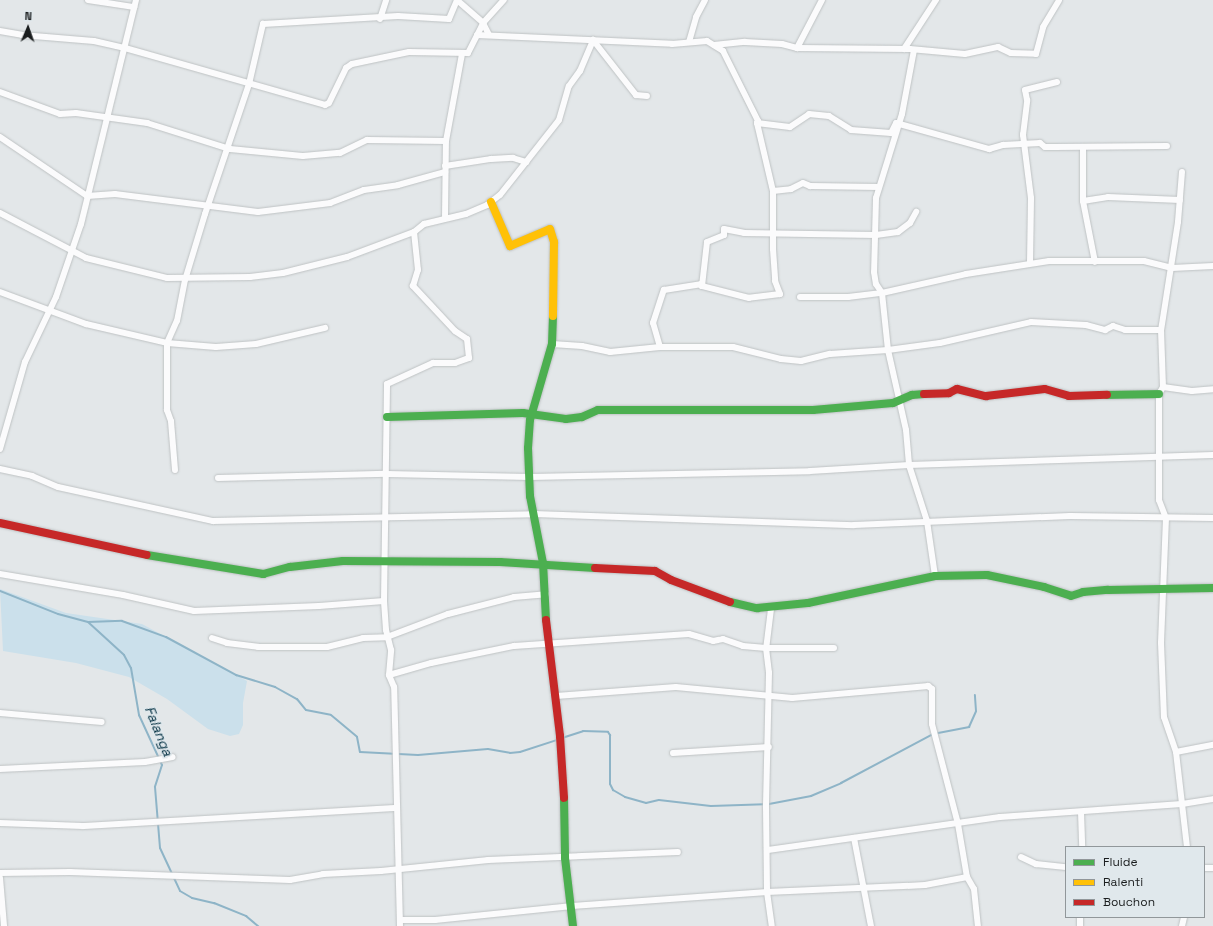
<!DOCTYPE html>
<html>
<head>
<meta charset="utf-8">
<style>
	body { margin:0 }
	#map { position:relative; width:1213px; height:926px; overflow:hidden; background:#e3e7e9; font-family:"Space Grotesk",sans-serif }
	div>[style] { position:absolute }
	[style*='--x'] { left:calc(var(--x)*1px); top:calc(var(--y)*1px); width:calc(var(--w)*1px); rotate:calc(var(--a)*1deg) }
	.green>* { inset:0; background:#cbe0eb }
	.stream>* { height:2px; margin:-1px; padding:0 1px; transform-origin:1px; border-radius:1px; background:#8eb4c7 }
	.roads { filter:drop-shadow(0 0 1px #bec2c3) drop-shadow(0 0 1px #bec2c3) }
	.street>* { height:6px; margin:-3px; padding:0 3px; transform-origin:3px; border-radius:3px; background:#fbfbfc }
	.fast>* { height:8px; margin:-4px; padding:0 4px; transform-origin:4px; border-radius:4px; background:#4caf50 }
	.slow>* { height:8px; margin:-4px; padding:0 4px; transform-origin:4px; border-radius:4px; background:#ffc107 }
	.jam>* { height:8px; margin:-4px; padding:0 4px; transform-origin:4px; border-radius:4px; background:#c62828 }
	span { translate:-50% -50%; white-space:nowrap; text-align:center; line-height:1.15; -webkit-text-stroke:3.5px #e0e8ec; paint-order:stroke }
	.water-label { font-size:14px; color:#002e40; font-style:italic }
	.legend { position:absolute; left:1065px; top:846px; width:140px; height:72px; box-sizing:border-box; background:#e0e8ec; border:1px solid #91979a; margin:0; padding:5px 7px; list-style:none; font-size:12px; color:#1a1d1e }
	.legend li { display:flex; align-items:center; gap:8px; height:20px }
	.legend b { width:20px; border:1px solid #91979a }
	.north { position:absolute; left:8px; top:8px; width:40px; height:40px; -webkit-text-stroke:3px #e0e8ec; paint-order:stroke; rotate:2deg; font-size:11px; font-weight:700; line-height:16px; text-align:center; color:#1a1d1e }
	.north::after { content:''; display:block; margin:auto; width:14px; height:18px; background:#1a1d1e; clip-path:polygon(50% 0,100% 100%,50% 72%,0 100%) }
</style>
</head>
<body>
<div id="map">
	<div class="green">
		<i style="clip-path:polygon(0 589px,66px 613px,142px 624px,247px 681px,243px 703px,243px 725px,239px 734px,230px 736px,208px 729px,167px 699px,129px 677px,76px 663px,3px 651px)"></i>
	</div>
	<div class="stream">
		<i style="--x:0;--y:591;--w:62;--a:21.6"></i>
		<i style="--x:58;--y:614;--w:31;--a:15"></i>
		<i style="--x:88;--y:622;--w:49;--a:42.5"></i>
		<i style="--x:124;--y:655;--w:15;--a:62"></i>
		<i style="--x:131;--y:668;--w:48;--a:80.3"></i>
		<i style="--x:139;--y:715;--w:55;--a:65.3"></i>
		<i style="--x:162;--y:765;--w:23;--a:108"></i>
		<i style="--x:155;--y:787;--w:61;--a:85.3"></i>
		<i style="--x:160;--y:848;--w:29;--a:65"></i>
		<i style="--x:88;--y:622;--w:34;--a:-2"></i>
		<i style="--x:122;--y:621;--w:47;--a:20"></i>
		<i style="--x:166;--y:637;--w:80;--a:28.5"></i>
		<i style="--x:236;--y:675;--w:41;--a:17.1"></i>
		<i style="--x:275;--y:687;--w:25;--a:29"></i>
		<i style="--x:297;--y:699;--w:14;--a:51"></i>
		<i style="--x:306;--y:710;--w:25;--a:11"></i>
		<i style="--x:331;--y:715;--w:34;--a:40"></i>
		<i style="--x:357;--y:737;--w:15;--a:79"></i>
		<i style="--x:360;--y:752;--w:58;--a:3"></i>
		<i style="--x:418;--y:755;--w:70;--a:-4.9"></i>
		<i style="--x:488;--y:749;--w:22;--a:10"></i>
		<i style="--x:510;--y:753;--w:10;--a:-6"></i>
		<i style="--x:520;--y:752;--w:40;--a:-18"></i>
		<i style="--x:562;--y:738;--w:22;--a:-18"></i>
		<i style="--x:583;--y:731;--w:25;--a:2"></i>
		<i style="--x:608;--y:732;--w:4;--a:56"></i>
		<i style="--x:610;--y:735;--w:49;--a:90"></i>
		<i style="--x:610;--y:784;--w:7;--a:63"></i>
		<i style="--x:613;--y:790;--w:14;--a:30"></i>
		<i style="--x:625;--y:797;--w:22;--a:16"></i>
		<i style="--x:646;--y:803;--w:13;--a:-13"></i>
		<i style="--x:659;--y:800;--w:52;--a:6.6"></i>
		<i style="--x:711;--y:806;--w:58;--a:-2"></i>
		<i style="--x:769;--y:804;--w:43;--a:-10.8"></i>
		<i style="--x:811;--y:796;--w:33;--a:-23"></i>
		<i style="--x:841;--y:783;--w:104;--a:-28"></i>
		<i style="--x:933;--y:734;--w:37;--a:-11"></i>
		<i style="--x:969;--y:727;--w:17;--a:-66"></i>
		<i style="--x:976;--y:711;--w:16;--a:-94"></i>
		<i style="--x:174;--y:878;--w:14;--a:65"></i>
		<i style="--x:180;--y:891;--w:14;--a:30"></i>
		<i style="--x:192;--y:898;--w:23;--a:13"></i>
		<i style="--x:214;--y:903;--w:35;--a:22"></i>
		<i style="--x:246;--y:916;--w:16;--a:40"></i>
	</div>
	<div class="roads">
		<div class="street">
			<i style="--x:88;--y:0;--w:47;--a:8.7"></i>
			<i style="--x:457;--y:0;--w:35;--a:41"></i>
			<i style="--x:483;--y:23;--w:13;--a:63"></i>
			<i style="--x:380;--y:19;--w:20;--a:-72"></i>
			<i style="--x:0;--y:31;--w:22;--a:10"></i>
			<i style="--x:22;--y:35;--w:72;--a:4.8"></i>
			<i style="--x:94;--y:41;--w:32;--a:13"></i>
			<i style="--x:125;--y:48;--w:208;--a:15.9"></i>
			<i style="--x:325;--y:105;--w:4;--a:-27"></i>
			<i style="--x:329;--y:103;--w:39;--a:-64"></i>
			<i style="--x:346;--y:68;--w:7;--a:-34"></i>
			<i style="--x:352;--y:64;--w:58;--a:-11.9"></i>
			<i style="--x:409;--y:52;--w:59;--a:1"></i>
			<i style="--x:468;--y:53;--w:34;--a:-63"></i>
			<i style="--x:483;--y:23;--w:31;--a:-48"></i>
			<i style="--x:477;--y:35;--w:195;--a:2.6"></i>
			<i style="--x:672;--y:44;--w:35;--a:-5"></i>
			<i style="--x:707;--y:41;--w:19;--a:32"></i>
			<i style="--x:723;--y:51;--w:78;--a:63.4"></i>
			<i style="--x:758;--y:121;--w:2;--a:117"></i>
			<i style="--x:757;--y:123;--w:70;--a:76.8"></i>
			<i style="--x:773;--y:191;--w:58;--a:90"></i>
			<i style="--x:773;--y:249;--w:32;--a:86"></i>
			<i style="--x:775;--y:281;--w:14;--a:69"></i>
			<i style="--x:780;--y:294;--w:31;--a:173"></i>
			<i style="--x:749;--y:298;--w:49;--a:-165.7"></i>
			<i style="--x:593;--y:40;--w:70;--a:52"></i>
			<i style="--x:636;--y:95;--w:11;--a:5"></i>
			<i style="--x:689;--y:42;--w:26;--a:-74"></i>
			<i style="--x:696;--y:17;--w:19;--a:-62"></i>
			<i style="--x:714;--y:45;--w:31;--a:-6"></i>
			<i style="--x:745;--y:42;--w:37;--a:3"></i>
			<i style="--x:782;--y:44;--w:16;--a:15"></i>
			<i style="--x:797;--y:48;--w:113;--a:0.5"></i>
			<i style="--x:910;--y:49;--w:55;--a:5.2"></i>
			<i style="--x:965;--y:54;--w:34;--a:-12"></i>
			<i style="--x:998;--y:47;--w:14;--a:25"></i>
			<i style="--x:1011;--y:53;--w:25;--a:2"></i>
			<i style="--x:1036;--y:54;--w:28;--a:-75"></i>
			<i style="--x:1043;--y:27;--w:31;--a:-59"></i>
			<i style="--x:797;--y:48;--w:54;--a:-62.5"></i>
			<i style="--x:904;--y:49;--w:59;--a:-56.9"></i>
			<i style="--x:914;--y:50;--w:65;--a:100.6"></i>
			<i style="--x:902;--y:114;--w:88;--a:107.2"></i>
			<i style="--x:876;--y:198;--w:74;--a:91.5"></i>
			<i style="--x:874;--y:272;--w:12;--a:81"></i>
			<i style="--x:876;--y:284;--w:11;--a:56"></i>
			<i style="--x:882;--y:293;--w:57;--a:84"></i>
			<i style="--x:888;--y:350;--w:82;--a:77.3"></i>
			<i style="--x:906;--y:430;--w:35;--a:85"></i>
			<i style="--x:909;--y:465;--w:59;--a:72.2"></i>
			<i style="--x:927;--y:521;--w:56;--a:81.7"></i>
			<i style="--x:0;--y:92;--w:64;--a:20.1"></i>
			<i style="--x:60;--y:114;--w:16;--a:-4"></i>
			<i style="--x:76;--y:113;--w:72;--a:8"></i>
			<i style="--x:147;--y:123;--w:87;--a:17.4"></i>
			<i style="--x:230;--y:149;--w:73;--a:5.5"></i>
			<i style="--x:303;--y:156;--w:37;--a:-5"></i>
			<i style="--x:340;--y:153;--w:30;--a:-26"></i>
			<i style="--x:367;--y:140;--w:79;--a:0.7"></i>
			<i style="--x:757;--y:123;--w:33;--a:7"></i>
			<i style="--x:790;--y:127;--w:23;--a:-34"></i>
			<i style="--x:809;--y:114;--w:20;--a:6"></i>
			<i style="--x:829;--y:116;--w:26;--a:32"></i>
			<i style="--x:851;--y:130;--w:40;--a:4.3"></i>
			<i style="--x:891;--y:133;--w:11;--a:-63"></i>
			<i style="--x:896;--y:123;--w:97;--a:15.6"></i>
			<i style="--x:989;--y:149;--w:15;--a:-16"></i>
			<i style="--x:1003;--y:145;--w:37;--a:-3"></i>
			<i style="--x:1040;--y:143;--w:6;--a:39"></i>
			<i style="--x:1045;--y:147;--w:10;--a:0"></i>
			<i style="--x:1055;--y:147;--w:112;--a:-0.5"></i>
			<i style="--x:0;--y:137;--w:105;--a:34.1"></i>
			<i style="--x:87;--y:196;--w:28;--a:-4"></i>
			<i style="--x:115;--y:194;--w:144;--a:7.2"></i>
			<i style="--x:258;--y:212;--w:73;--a:-7.1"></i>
			<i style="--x:330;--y:203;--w:36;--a:-21"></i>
			<i style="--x:364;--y:190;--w:34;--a:-8"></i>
			<i style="--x:398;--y:185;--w:49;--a:-15.5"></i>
			<i style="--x:1083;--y:147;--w:54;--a:90"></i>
			<i style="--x:1083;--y:201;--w:62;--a:78.9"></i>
			<i style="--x:445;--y:166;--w:47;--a:-8.7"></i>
			<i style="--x:491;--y:159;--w:22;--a:-3"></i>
			<i style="--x:513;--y:158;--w:14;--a:17"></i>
			<i style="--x:1182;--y:172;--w:50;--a:94.6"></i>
			<i style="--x:1178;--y:222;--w:109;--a:98.9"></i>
			<i style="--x:1161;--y:330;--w:57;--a:88"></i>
			<i style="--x:1163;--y:387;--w:8;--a:120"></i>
			<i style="--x:1159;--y:394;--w:106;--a:90"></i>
			<i style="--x:1159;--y:500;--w:19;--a:69"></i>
			<i style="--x:1166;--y:518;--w:125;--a:92.3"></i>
			<i style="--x:1161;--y:643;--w:74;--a:87.7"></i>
			<i style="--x:1164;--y:717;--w:37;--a:71"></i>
			<i style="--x:1176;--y:752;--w:96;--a:83.4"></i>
			<i style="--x:773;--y:191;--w:18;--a:-6"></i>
			<i style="--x:791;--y:189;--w:13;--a:-27"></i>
			<i style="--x:803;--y:183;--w:8;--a:23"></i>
			<i style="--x:810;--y:186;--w:69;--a:0.8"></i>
			<i style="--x:1083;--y:201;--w:25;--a:-9"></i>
			<i style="--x:1108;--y:197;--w:72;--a:2.4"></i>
			<i style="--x:0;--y:213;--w:97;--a:27.6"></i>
			<i style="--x:86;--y:258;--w:83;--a:13.9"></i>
			<i style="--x:167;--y:278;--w:83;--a:-0.7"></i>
			<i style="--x:250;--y:277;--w:33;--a:-7"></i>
			<i style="--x:283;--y:273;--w:66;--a:-14"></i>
			<i style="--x:347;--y:257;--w:72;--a:-20.5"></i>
			<i style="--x:414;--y:232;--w:13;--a:-39"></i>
			<i style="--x:424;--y:224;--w:43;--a:-13.4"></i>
			<i style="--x:466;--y:214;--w:23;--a:-23"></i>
			<i style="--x:487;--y:205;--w:16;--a:-38"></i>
			<i style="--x:500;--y:195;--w:95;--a:-51.8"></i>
			<i style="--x:559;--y:120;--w:35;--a:-74"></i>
			<i style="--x:569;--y:86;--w:19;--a:-54"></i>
			<i style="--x:580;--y:71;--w:34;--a:-67"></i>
			<i style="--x:445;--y:218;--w:77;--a:-89.3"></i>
			<i style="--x:446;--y:141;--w:88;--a:-79.6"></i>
			<i style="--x:1030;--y:263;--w:65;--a:-89.1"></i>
			<i style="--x:1031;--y:198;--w:64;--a:-97.2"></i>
			<i style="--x:1023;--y:135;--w:35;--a:-83"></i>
			<i style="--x:1027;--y:100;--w:10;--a:-101"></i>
			<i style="--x:1025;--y:90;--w:33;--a:-14"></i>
			<i style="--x:0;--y:292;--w:92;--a:20.4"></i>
			<i style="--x:86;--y:324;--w:83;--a:13.2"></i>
			<i style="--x:167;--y:343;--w:49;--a:4.7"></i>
			<i style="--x:216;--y:347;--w:40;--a:-4.3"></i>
			<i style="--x:256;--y:344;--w:71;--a:-13.1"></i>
			<i style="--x:800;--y:297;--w:48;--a:0"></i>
			<i style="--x:848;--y:297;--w:34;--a:-7"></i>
			<i style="--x:882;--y:293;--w:86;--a:-12.7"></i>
			<i style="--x:966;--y:274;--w:84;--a:-8.9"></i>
			<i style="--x:1049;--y:261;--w:95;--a:0"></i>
			<i style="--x:1144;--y:261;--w:29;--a:14"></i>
			<i style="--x:1172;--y:268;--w:41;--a:-2.8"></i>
			<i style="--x:552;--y:344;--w:30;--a:4"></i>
			<i style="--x:582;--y:346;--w:29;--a:12"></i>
			<i style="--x:610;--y:352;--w:50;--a:-5.7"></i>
			<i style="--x:660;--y:347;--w:73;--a:0"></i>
			<i style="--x:733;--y:347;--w:49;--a:14"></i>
			<i style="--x:781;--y:359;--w:20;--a:6"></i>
			<i style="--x:801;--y:361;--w:30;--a:-14"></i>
			<i style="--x:830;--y:354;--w:58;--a:-3.9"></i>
			<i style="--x:888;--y:350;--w:52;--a:-7.7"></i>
			<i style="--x:940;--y:343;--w:93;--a:-13"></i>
			<i style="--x:1031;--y:322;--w:55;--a:3.1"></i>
			<i style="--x:1086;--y:325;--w:20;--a:15"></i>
			<i style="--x:1105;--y:330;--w:9;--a:-27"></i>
			<i style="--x:1113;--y:326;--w:13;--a:18"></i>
			<i style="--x:1125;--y:330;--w:36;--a:0"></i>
			<i style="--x:660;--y:347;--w:25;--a:-106"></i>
			<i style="--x:653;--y:323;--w:35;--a:-72"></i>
			<i style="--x:664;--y:290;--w:37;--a:-9"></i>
			<i style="--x:701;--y:284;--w:2;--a:63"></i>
			<i style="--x:702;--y:286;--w:44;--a:-83.5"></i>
			<i style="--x:707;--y:242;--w:18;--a:-22"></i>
			<i style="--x:724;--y:235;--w:6;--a:-90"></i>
			<i style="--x:724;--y:229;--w:20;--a:11"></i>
			<i style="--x:744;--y:233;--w:132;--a:0.9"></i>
			<i style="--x:876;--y:235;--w:22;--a:-8"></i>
			<i style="--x:898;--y:232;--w:15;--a:-37"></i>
			<i style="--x:910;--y:223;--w:13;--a:-61"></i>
			<i style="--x:1163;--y:387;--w:29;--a:8"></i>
			<i style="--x:1192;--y:391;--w:21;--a:-5"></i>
			<i style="--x:0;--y:449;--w:91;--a:-74"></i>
			<i style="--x:25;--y:362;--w:72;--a:-64.5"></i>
			<i style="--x:56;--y:297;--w:77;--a:-71.1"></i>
			<i style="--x:81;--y:224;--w:231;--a:-76.2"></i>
			<i style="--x:0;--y:469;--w:33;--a:12"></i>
			<i style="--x:32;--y:476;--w:28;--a:23"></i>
			<i style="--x:58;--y:487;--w:159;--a:12.4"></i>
			<i style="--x:213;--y:521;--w:321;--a:-1.2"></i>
			<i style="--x:534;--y:514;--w:320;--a:2"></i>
			<i style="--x:854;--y:525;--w:216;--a:-2.4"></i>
			<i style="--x:1070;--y:516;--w:143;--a:0.8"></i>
			<i style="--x:175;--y:470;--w:49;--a:-94.7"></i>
			<i style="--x:171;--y:421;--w:12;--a:-110"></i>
			<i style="--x:167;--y:410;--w:67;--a:-90"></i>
			<i style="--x:167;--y:343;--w:24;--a:-66"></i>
			<i style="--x:177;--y:321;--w:42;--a:-79"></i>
			<i style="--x:185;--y:280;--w:69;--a:-73.1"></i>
			<i style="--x:205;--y:214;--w:137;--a:-71.3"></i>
			<i style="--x:249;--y:84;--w:62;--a:-76.9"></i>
			<i style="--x:263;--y:24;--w:135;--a:-3.4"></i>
			<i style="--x:398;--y:16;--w:51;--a:3.4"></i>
			<i style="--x:449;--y:19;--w:21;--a:-67"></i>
			<i style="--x:218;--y:478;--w:169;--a:-1.4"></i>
			<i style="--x:387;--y:474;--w:143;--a:1.2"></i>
			<i style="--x:530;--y:477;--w:280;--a:-1.2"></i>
			<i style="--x:810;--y:471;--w:99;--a:-3.5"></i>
			<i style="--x:909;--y:465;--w:304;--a:-1.9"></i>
			<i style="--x:0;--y:574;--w:125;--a:9.7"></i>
			<i style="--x:123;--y:595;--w:73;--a:12.7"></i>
			<i style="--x:194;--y:611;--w:125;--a:-2.3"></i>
			<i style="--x:319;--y:606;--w:65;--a:-4.4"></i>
			<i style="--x:771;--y:609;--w:39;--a:97"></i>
			<i style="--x:766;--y:648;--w:25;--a:83"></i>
			<i style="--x:769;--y:673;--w:134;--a:91.3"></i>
			<i style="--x:766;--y:807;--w:85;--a:89.3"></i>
			<i style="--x:767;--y:892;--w:34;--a:82"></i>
			<i style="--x:212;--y:638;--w:16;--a:18"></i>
			<i style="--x:227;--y:643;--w:31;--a:7"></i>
			<i style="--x:258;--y:647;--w:69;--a:0"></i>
			<i style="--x:327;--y:647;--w:37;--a:-14"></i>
			<i style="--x:363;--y:638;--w:24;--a:-2"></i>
			<i style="--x:387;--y:637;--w:65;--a:-20.7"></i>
			<i style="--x:448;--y:614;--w:68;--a:-14.4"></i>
			<i style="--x:514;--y:597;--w:32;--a:-5"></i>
			<i style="--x:389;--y:675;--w:44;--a:-15.9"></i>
			<i style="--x:431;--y:663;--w:85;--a:-11.6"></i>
			<i style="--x:514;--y:646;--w:175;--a:-3.9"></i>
			<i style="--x:689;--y:634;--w:25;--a:16"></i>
			<i style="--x:713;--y:641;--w:10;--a:-11"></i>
			<i style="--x:723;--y:639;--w:21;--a:19"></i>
			<i style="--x:743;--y:646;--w:23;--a:5"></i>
			<i style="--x:766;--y:648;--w:68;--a:0"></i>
			<i style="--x:556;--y:696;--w:120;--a:-4.3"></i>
			<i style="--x:676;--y:687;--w:117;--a:5.4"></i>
			<i style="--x:792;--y:698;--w:137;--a:-5"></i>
			<i style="--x:928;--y:686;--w:5;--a:37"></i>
			<i style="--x:932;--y:689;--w:35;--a:90"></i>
			<i style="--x:932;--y:724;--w:103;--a:75.4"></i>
			<i style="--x:958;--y:824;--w:54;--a:80.4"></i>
			<i style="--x:967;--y:877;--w:14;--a:60"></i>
			<i style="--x:974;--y:889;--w:37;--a:84"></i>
			<i style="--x:0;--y:713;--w:102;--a:5"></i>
			<i style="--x:1176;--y:752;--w:38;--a:-11"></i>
			<i style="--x:673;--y:753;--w:96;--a:-3.6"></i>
			<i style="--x:0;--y:769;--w:145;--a:-2.8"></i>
			<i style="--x:145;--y:762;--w:28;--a:-10"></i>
			<i style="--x:1081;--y:812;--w:35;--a:88"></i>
			<i style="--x:0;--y:823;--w:83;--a:2.1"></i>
			<i style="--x:83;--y:826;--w:313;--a:-3.3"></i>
			<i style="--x:854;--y:838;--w:90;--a:79.1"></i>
			<i style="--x:768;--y:850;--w:234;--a:-8.1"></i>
			<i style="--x:1000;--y:817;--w:182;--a:-4.1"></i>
			<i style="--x:1182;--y:804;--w:31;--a:-9"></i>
			<i style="--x:1021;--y:857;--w:17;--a:25"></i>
			<i style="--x:1036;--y:864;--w:30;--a:6"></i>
			<i style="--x:1204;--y:868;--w:9;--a:0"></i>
			<i style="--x:0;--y:873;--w:70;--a:-0.8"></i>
			<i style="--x:70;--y:872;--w:220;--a:2.1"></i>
			<i style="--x:290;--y:880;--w:34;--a:-10"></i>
			<i style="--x:323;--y:874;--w:58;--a:-3"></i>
			<i style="--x:381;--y:871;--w:108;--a:-5.9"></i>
			<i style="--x:488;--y:860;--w:190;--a:-2.4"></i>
			<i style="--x:0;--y:878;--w:48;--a:85.2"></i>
			<i style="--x:400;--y:920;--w:35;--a:0"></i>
			<i style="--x:435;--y:920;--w:138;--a:-5.8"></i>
			<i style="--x:572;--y:906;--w:196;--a:-4.1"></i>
			<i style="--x:767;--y:892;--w:158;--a:-2.5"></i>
			<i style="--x:925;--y:885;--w:43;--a:-10.8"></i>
			<i style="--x:400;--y:926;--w:239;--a:-91.4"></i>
			<i style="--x:394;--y:687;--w:13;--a:-113"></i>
			<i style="--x:389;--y:675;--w:25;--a:-85"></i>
			<i style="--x:391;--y:650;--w:21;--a:-104"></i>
			<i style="--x:386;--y:630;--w:29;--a:-94"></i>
			<i style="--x:384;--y:601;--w:217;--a:-89.2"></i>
			<i style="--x:387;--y:384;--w:51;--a:-24.5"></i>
			<i style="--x:433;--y:363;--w:22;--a:0"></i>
			<i style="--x:455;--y:363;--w:15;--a:-20"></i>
			<i style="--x:469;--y:358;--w:19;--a:-96"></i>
			<i style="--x:467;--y:339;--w:14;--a:-146"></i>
			<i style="--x:455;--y:331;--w:62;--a:-133"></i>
			<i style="--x:413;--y:286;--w:17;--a:-73"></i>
			<i style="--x:418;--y:270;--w:38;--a:-96"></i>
			<i style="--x:1080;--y:926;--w:9;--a:-90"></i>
			<i style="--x:1182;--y:926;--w:9;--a:-77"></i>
		</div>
		<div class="fast">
			<i style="--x:1107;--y:395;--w:52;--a:-1.1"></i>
			<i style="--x:387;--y:417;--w:136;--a:-1.7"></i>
			<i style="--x:523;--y:413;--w:43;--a:7.9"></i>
			<i style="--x:566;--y:419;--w:16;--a:-7"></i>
			<i style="--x:582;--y:417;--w:17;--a:-24"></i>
			<i style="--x:598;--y:410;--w:215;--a:0"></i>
			<i style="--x:813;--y:410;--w:80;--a:-5"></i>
			<i style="--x:893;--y:403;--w:21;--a:-23"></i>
			<i style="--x:912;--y:395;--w:12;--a:-5"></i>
			<i style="--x:147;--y:555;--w:118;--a:9.3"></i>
			<i style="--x:263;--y:574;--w:28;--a:-15"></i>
			<i style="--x:290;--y:567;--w:53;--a:-6.5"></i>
			<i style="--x:343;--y:561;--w:157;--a:0.4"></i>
			<i style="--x:500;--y:562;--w:95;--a:3.6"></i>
			<i style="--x:730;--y:602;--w:28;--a:13"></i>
			<i style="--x:757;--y:608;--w:51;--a:-5.6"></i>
			<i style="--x:808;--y:603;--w:130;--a:-12"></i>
			<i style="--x:935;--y:576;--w:52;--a:-1.1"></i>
			<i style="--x:987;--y:575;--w:58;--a:11.9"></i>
			<i style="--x:1044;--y:587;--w:28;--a:18"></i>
			<i style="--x:1071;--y:596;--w:13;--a:-18"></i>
			<i style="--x:1083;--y:592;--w:25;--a:-5"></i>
			<i style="--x:1108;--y:590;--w:105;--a:-1.1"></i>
			<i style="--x:546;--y:620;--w:57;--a:-93"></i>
			<i style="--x:543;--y:563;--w:68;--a:-101"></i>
			<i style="--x:530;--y:496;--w:48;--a:-92.4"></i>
			<i style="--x:528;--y:448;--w:28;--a:-86"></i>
			<i style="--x:530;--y:420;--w:79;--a:-73.9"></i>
			<i style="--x:552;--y:344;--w:28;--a:-88"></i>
			<i style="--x:564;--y:798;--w:60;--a:89"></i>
			<i style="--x:565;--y:858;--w:68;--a:83.3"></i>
		</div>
		<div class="slow">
			<i style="--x:491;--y:202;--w:48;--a:66.6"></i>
			<i style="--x:510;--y:246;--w:43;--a:-23"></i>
			<i style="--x:550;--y:229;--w:14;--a:73"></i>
			<i style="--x:554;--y:242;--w:74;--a:90.8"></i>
		</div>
		<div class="jam">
			<i style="--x:924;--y:394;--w:25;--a:-2"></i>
			<i style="--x:949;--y:393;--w:9;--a:-27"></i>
			<i style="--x:957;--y:389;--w:30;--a:14"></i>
			<i style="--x:986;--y:396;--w:59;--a:-6.8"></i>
			<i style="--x:1045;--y:389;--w:25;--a:16"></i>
			<i style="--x:1069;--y:396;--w:38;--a:-2"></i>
			<i style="--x:0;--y:523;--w:150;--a:12.3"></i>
			<i style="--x:595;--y:568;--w:60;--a:2.9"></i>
			<i style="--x:655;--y:571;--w:18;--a:29"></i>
			<i style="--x:671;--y:580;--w:63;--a:20.4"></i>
			<i style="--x:546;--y:620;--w:117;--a:83.1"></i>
			<i style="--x:560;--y:736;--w:62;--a:86.3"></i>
		</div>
	</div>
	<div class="water-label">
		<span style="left:159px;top:731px;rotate:68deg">Falanga</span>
	</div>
	<ul class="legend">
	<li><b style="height:5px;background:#4caf50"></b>Fluide</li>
	<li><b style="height:5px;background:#ffc107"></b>Ralenti</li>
	<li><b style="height:5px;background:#c62828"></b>Bouchon</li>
	</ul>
	<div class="north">N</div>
</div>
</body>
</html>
